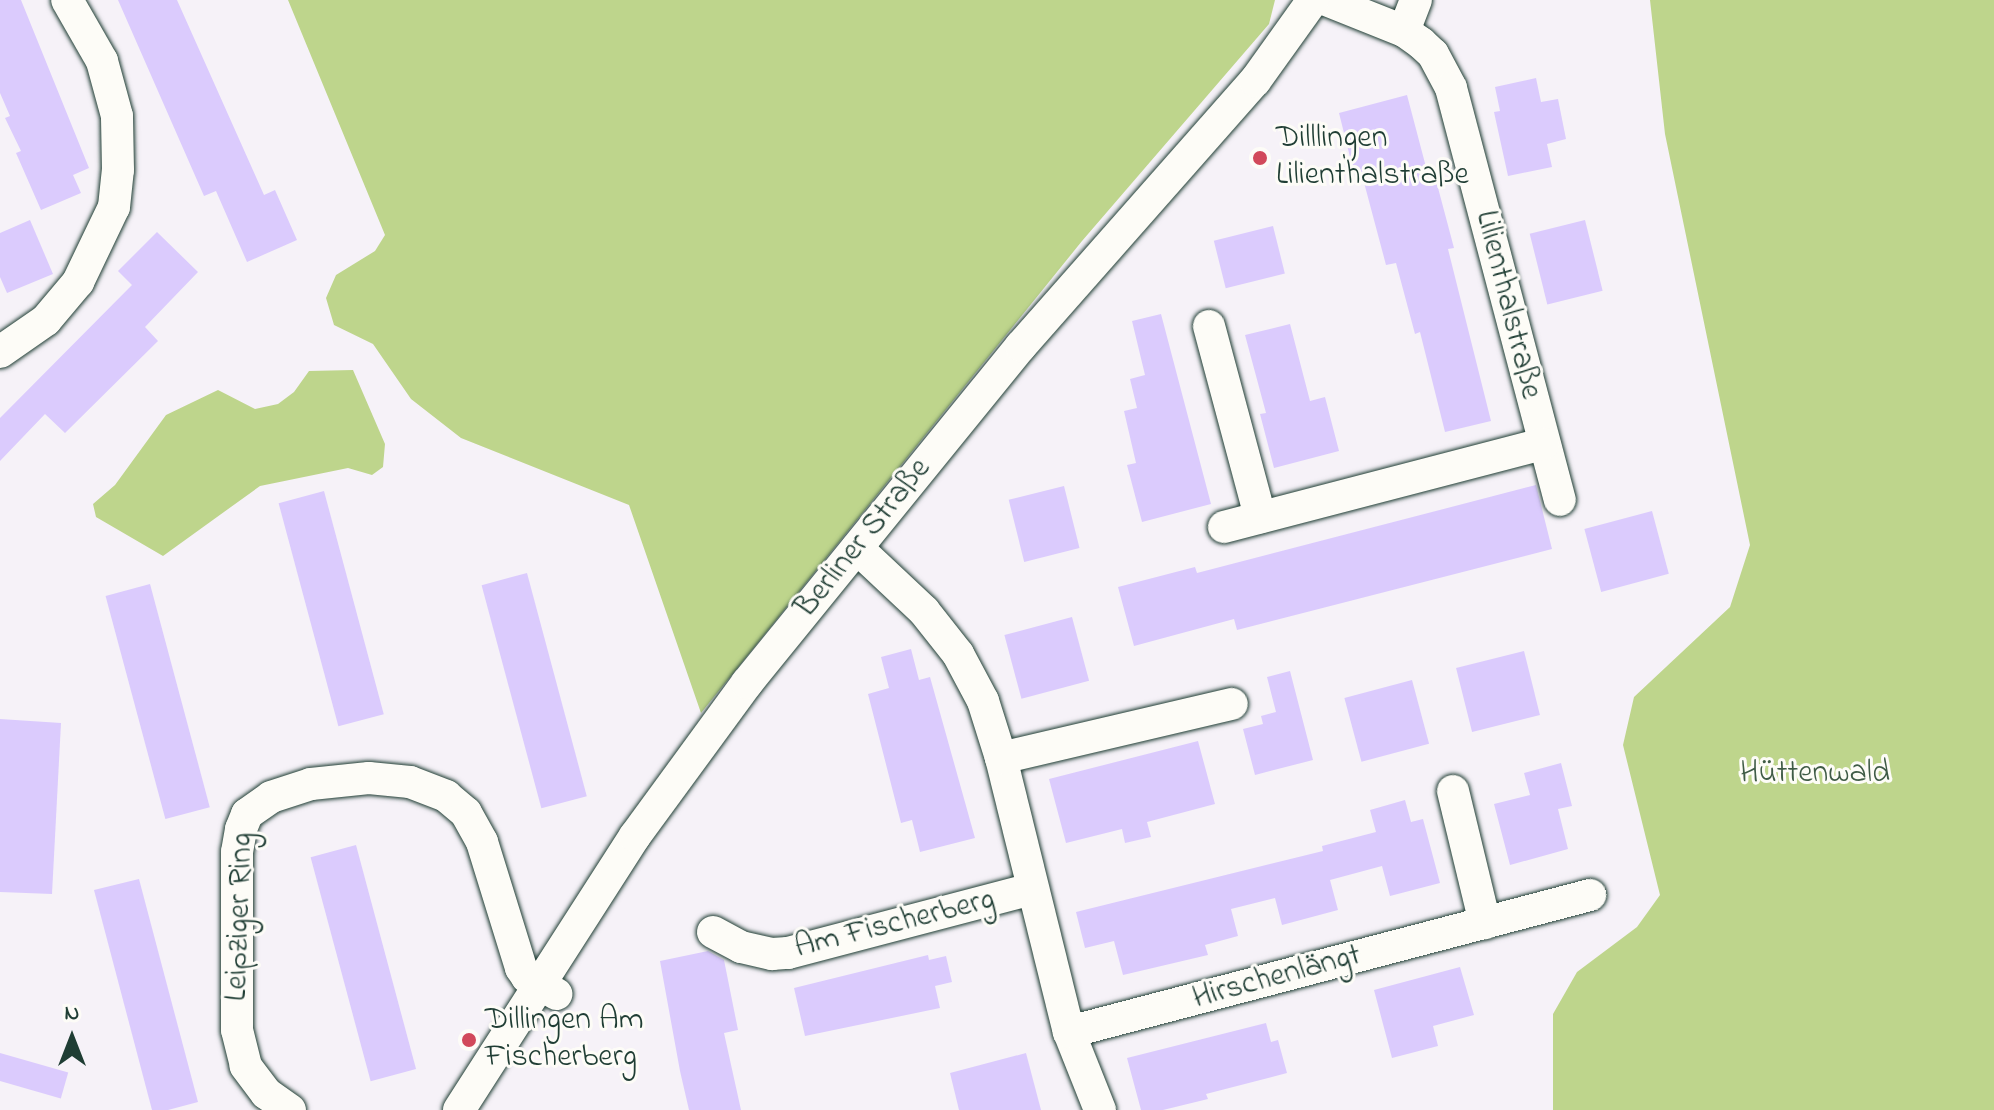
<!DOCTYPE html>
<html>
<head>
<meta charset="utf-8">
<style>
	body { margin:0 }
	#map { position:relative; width:1994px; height:1110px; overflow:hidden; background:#f6f2f8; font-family:"Indie Flower",sans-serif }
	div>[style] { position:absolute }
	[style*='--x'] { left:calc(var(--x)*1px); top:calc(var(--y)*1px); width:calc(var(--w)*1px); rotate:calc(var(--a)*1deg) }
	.green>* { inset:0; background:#bed58c }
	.building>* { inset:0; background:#dbcbfd; transform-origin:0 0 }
	.roads { filter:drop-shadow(0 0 2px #1f3d34) drop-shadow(0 0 2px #1f3d34) }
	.minor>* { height:32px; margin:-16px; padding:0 16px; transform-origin:16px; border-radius:16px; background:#fdfcf7 }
	.dots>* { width:22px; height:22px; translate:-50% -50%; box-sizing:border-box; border:4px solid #fdfcf7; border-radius:50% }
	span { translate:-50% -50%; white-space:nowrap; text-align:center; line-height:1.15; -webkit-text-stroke:6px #fdfcf7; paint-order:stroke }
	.poi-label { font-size:32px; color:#1f3d34 }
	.left { translate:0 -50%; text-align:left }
	.street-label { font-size:32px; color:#1f3d34 }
	.park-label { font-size:32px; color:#3f5b46 }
	.north { position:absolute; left:32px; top:998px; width:80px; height:80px; -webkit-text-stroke:6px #fdfcf7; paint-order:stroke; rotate:0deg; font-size:22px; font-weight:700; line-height:32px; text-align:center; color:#1f3d34 }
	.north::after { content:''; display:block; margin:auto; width:28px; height:36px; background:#1f3d34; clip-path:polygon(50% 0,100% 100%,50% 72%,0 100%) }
</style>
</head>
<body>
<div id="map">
	<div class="green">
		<i style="clip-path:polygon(288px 0,1275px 0,1269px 24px,1082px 241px,701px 713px,629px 505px,461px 438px,411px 399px,373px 344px,334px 325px,326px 298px,336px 275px,375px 251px,385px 235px)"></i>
		<i style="clip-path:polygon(1650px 0,1994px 0,1994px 1110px,1553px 1110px,1553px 1014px,1577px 972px,1637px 927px,1660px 895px,1623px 745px,1634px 697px,1730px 607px,1750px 545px,1665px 134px)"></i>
		<i style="clip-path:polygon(353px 370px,385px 444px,383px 467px,372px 475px,348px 468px,260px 486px,163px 556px,96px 517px,93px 504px,115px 485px,166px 415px,218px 390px,255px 409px,278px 404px,294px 392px,309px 371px)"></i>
	</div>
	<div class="building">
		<i style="clip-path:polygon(0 0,21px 0,89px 168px,73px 175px,81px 193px,41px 210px,16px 153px,21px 151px,5px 118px,10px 116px,0 93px)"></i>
		<i style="clip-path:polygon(118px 0,177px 0,264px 195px,275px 190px,297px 240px,247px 262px,216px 191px,204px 196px)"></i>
		<i style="clip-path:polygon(1536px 78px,1541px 102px,1558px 99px,1566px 139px,1547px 144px,1552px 167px,1508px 176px,1494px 112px,1500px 111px,1495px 87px)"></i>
		<i style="clip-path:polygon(1407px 95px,1431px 186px,1437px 184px,1454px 248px,1448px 249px,1491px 421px,1445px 432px,1420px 332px,1415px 334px,1396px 263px,1386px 265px,1362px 175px,1355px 177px,1339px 113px)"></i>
		<i style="clip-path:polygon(30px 220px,53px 274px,7px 293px,0 277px,0 233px)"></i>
		<i style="left:1585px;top:220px;width:73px;height:57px;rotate:76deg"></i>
		<i style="left:1273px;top:226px;width:49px;height:61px;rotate:76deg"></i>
		<i style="clip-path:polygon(157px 232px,198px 272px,145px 327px,158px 341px,65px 433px,45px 414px,0 461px,0 418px,132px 285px,118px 271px)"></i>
		<i style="clip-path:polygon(1161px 314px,1211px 504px,1142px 522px,1127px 465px,1136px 463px,1124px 411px,1137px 408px,1130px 379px,1145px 375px,1132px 321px)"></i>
		<i style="clip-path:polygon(1290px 324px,1310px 401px,1325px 397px,1339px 451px,1274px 468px,1260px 414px,1266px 413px,1245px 335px)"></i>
		<i style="clip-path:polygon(1536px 485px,1552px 549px,1237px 630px,1234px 619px,1134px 646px,1118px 587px,1195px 567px,1197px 573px)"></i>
		<i style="left:1064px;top:486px;width:64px;height:57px;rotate:76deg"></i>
		<i style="left:324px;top:491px;width:231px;height:47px;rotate:75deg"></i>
		<i style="left:1652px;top:511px;width:65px;height:70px;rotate:75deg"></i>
		<i style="left:527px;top:573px;width:231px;height:47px;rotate:75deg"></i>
		<i style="left:150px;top:584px;width:231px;height:46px;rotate:75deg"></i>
		<i style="left:1072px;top:617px;width:66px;height:70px;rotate:75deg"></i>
		<i style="clip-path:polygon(911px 649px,919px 680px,930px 677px,975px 838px,920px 852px,912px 820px,901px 823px,868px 694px,889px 688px,881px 657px)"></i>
		<i style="left:1524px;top:651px;width:66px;height:70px;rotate:76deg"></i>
		<i style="clip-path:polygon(1290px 671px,1313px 760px,1255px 775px,1243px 729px,1263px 724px,1261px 716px,1276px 712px,1267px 677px)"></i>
		<i style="left:1412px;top:680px;width:66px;height:70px;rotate:75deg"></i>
		<i style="clip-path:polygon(0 719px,61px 723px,52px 894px,0 892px)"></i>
		<i style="clip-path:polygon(1198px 741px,1215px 804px,1147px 822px,1151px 837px,1125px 843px,1122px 829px,1066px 843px,1049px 779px)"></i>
		<i style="clip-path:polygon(1561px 763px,1572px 806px,1558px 809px,1568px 849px,1510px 865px,1494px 804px,1530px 795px,1524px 773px)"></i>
		<i style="clip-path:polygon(1405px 800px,1411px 822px,1423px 819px,1440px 883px,1390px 896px,1382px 866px,1330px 880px,1338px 910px,1282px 925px,1275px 898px,1231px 909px,1238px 936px,1205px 945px,1208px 955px,1123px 975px,1114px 941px,1085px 948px,1076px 912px,1323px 851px,1322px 846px,1376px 832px,1370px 810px)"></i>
		<i style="left:356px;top:845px;width:232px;height:47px;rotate:75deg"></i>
		<i style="clip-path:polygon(139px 879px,198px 1102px,168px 1110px,152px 1110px,94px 890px)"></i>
		<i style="clip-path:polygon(708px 951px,724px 960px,738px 1030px,724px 1033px,741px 1110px,689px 1110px,680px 1071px,660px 961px)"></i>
		<i style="clip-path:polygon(928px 955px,929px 960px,946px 956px,952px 982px,935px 986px,940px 1008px,805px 1036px,794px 988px)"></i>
		<i style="clip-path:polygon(1460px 967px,1474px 1015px,1433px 1026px,1438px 1046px,1392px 1058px,1374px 990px)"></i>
		<i style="clip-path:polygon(1266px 1023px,1271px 1042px,1278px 1040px,1287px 1073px,1206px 1094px,1208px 1099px,1163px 1110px,1141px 1110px,1127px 1058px)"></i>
		<i style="left:0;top:1053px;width:71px;height:27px;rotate:16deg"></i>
		<i style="clip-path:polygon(1026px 1053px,1041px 1110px,959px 1110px,950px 1073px)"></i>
	</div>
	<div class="roads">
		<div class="minor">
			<i style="--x:1326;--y:0;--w:84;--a:21.7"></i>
			<i style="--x:1404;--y:31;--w:21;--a:35"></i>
			<i style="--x:1421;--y:43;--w:16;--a:43"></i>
			<i style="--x:1433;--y:54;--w:38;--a:62"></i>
			<i style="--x:1451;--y:88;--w:426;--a:75.2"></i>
			<i style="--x:1404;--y:31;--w:33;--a:-69"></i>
			<i style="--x:1209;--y:326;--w:198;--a:75"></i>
			<i style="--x:0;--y:352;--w:56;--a:-34.8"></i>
			<i style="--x:46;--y:320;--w:50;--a:-49.9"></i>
			<i style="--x:78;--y:282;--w:83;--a:-64.4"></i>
			<i style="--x:114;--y:207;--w:37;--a:-84"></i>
			<i style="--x:118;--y:170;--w:54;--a:-91.1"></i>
			<i style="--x:117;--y:116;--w:57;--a:-105.3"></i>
			<i style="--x:102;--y:61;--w:70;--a:-119.8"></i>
			<i style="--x:1224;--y:527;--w:330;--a:-14.6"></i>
			<i style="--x:857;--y:548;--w:92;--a:43.2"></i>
			<i style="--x:924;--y:611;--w:55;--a:51.7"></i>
			<i style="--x:958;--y:654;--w:53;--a:62"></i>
			<i style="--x:983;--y:701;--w:60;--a:72.5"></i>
			<i style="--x:1001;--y:758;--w:282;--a:76.1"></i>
			<i style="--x:1069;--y:1032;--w:84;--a:68.3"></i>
			<i style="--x:1001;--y:758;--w:237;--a:-13.2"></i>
			<i style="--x:1453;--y:791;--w:136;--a:76.4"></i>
			<i style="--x:713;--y:932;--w:32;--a:28"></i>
			<i style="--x:741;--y:947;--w:32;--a:13"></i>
			<i style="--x:772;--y:954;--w:16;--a:-4"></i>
			<i style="--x:788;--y:953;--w:252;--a:-14.7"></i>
			<i style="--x:1069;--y:1032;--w:539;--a:-14.73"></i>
			<i style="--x:290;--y:1110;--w:29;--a:-145"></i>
			<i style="--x:266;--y:1093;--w:34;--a:-127"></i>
			<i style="--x:246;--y:1066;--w:37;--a:-104"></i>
			<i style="--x:237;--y:1030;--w:178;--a:-90"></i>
			<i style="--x:237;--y:852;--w:23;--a:-80"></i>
			<i style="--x:241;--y:829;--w:16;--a:-68"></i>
			<i style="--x:247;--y:814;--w:29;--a:-35"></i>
			<i style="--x:271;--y:797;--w:42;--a:-18"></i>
			<i style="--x:311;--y:784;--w:58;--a:-5.9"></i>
			<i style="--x:369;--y:778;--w:41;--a:5.6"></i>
			<i style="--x:410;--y:782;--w:39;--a:21"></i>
			<i style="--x:446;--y:796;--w:26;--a:40"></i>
			<i style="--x:466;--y:813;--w:33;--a:61"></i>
			<i style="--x:482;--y:842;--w:132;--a:72.8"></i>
			<i style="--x:521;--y:968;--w:11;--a:56"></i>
			<i style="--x:527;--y:977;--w:34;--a:30"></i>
			<i style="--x:459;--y:1110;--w:326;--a:-57.3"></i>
			<i style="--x:635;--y:836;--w:190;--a:-53.8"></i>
			<i style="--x:747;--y:683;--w:434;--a:-50.9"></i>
			<i style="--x:1021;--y:346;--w:354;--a:-48.6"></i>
			<i style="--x:1255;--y:81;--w:100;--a:-54.4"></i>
		</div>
	</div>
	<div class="dots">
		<i style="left:1260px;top:158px;background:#d1495b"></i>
		<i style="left:469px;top:1040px;background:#d1495b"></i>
	</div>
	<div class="poi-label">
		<span class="left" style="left:1276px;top:158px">Dilllingen<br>Lilienthalstraße</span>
		<span class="left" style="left:485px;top:1040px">Dillingen Am<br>Fischerberg</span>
	</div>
	<div class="street-label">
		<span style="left:1507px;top:305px;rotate:76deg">Lilienthalstraße</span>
		<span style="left:864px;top:539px;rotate:-51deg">Berliner Straße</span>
		<span style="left:241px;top:917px;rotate:-88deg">Leipziger Ring</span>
		<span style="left:895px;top:925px;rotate:-14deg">Am Fischerberg</span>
		<span style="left:1277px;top:978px;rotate:-15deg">Hirschenlängt</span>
	</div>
	<div class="park-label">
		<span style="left:1815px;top:774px">Hüttenwald</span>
	</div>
	<div class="north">N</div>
</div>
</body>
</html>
